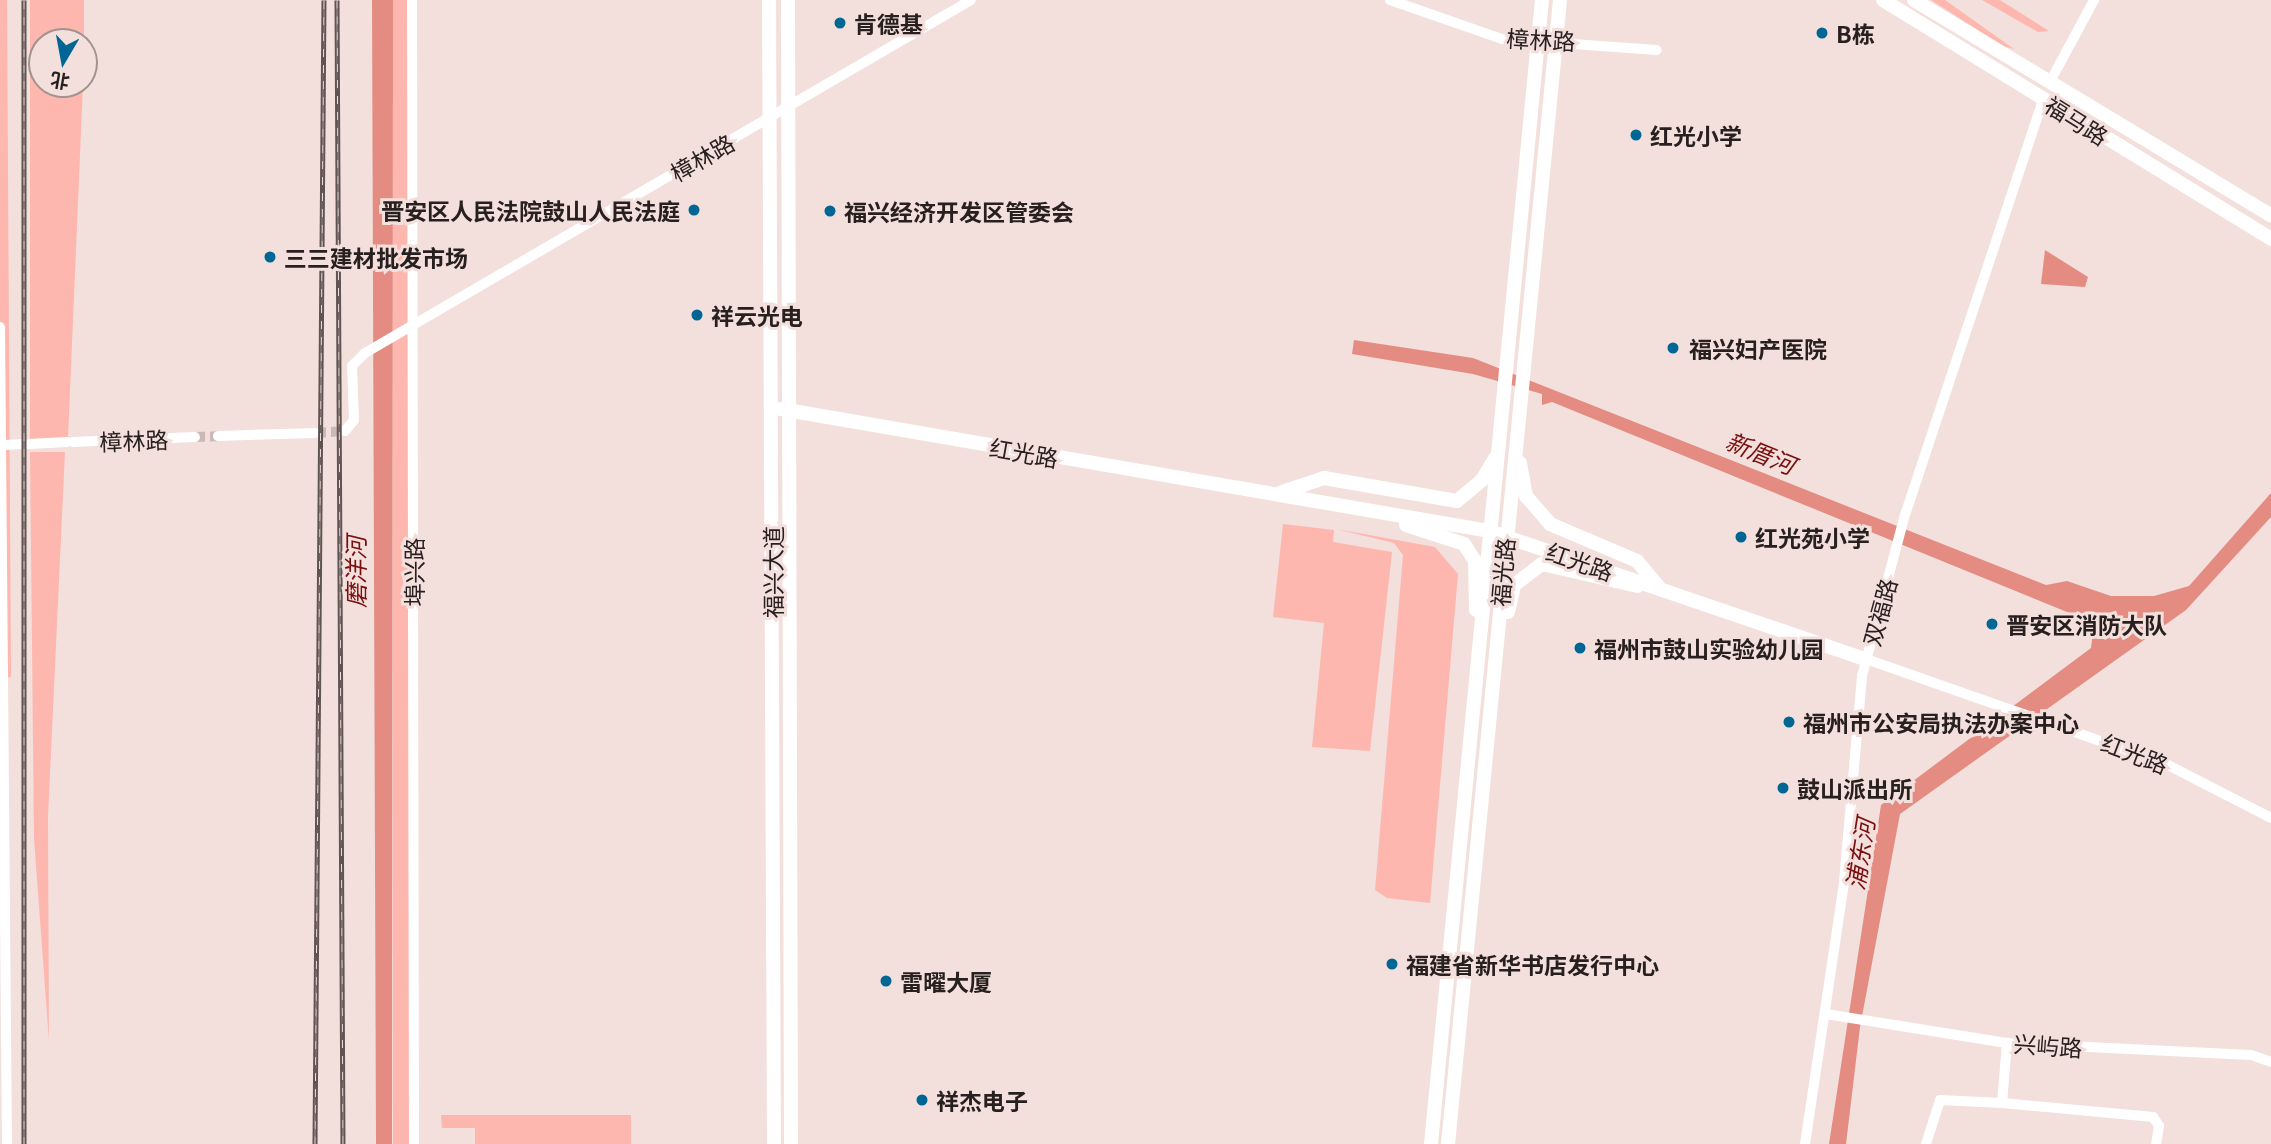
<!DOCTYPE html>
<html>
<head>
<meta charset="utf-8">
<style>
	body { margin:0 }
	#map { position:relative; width:2271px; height:1144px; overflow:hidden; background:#f3dfdc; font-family:Georgia,"Noto Sans SC",serif }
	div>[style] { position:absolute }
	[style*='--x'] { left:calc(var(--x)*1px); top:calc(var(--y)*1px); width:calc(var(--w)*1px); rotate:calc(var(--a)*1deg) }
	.green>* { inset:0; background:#fdb7ae; transform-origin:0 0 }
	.water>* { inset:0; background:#e48c82 }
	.minor-tunnel>* { height:10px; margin-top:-5px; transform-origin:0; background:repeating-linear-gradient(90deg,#cab9b6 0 10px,transparent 0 15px) }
	.minor>* { height:10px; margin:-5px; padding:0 5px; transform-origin:5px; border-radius:5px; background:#fff }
	.major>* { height:14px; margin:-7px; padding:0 7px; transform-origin:7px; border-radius:7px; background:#fff }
	.rail>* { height:5px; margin-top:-2.5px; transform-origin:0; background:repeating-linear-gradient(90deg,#f3dfdc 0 8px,#5f5452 0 16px); box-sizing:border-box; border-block:2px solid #5f5452 }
	.dots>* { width:19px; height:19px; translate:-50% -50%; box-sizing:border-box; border:4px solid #f3dfdc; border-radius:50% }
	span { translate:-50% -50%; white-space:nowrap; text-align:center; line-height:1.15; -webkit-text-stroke:6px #f3dfdc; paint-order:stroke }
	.poi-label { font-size:23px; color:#28201f; font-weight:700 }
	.left { translate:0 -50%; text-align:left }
	.right { translate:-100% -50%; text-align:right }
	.street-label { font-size:23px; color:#28201f }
	.water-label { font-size:24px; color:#791010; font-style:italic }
	.north { position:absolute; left:28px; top:28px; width:70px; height:70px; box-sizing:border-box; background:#f3dfdc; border:2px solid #a29390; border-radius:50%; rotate:190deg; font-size:19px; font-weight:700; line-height:28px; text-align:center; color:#28201f }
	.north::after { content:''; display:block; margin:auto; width:24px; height:32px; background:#006795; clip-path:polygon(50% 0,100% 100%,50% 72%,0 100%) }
</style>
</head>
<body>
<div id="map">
	<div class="green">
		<i style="clip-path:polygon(0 0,7px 0,11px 677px,0 678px)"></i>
		<i style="clip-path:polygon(30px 0,84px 0,84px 42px,42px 42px,42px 84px,83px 84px,68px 438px,30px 439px)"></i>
		<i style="left:393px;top:0;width:17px;height:1144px"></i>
		<i style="clip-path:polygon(1931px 0,1945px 0,2014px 49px,2003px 46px)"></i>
		<i style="clip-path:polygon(1982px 0,2000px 0,2049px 31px,2038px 32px)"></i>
		<i style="clip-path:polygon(30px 452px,65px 452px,48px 817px,49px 1041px,34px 839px)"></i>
		<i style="clip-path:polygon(1283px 524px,1334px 530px,1333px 542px,1392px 552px,1370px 751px,1312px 747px,1324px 623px,1273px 617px)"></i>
		<i style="clip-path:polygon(1336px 529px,1435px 547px,1458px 574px,1430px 903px,1387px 898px,1375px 890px,1403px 555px,1394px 543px)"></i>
		<i style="clip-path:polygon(441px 1115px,631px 1115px,631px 1144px,475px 1144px,475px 1128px,442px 1128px)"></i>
	</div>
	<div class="water">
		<i style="clip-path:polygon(372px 0,393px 0,392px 1144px,376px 1144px)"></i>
		<i style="clip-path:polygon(2045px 250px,2088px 277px,2085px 287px,2041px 284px)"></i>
		<i style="clip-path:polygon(1354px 340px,1473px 358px,2046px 585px,2067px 581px,2111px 596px,2154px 596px,2189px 586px,2271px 493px,2271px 517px,2186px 610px,1900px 814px,1860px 1027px,1846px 1144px,1829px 1144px,1881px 805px,2091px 648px,2094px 623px,1552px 402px,1542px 405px,1542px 394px,1473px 374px,1352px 354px)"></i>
	</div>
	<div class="minor-tunnel">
		<i style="--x:316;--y:433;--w:29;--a:-4"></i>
		<i style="--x:195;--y:437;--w:23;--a:-2"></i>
	</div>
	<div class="minor">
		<i style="--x:412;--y:0;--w:1144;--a:89.9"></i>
		<i style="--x:1390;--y:0;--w:119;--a:19.2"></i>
		<i style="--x:1502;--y:39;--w:155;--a:4.1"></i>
		<i style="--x:2051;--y:80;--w:91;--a:-61.7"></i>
		<i style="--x:0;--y:327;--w:817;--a:89.51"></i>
		<i style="--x:345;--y:431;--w:14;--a:-51"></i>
		<i style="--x:354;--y:420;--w:54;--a:-92.1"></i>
		<i style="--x:352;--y:366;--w:18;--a:-45"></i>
		<i style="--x:365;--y:353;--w:701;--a:-30.22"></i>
		<i style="--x:218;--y:436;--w:98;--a:-1.8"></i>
		<i style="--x:73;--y:442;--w:122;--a:-2.3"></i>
		<i style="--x:29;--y:444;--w:38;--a:-3"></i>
		<i style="--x:5;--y:445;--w:18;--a:-3"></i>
		<i style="--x:1866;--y:659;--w:320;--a:19.3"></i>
		<i style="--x:2168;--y:765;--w:116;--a:27.2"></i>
		<i style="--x:1826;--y:1014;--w:183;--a:9.1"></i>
		<i style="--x:2007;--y:1043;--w:244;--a:2.8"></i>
		<i style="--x:2251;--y:1055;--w:21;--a:19"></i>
		<i style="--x:2002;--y:1103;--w:152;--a:5.3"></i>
		<i style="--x:2153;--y:1117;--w:11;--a:56"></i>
		<i style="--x:2159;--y:1126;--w:18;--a:99"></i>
		<i style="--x:1805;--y:1144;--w:265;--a:-81.5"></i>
		<i style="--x:1844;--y:882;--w:207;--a:-85"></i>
		<i style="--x:1862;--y:676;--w:163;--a:-75.1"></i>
		<i style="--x:1904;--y:518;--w:441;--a:-71.6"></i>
		<i style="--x:1926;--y:1144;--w:46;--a:-72.3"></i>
		<i style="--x:1940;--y:1100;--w:62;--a:2.8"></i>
		<i style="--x:2002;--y:1103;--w:60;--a:-85.2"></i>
	</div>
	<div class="major">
		<i style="--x:769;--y:0;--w:1144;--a:89.75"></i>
		<i style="--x:788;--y:0;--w:1144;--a:89.85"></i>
		<i style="--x:1883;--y:0;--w:456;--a:31.6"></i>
		<i style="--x:1914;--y:0;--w:417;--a:31.1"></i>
		<i style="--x:781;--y:409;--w:718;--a:9.78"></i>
		<i style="--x:1489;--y:531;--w:398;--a:18.8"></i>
		<i style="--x:1520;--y:463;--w:34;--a:80"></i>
		<i style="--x:1526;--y:496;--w:37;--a:49"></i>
		<i style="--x:1550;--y:524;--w:95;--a:23"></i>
		<i style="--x:1637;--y:561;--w:34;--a:50"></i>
		<i style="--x:1282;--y:492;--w:44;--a:-18.4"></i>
		<i style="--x:1324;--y:478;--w:135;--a:9.8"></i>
		<i style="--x:1457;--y:501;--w:33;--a:-40"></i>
		<i style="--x:1482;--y:480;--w:26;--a:-59"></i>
		<i style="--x:1406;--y:525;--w:61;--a:18.1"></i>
		<i style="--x:1464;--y:544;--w:20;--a:57"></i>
		<i style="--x:1475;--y:561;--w:49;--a:88.8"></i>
		<i style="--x:1508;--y:612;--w:28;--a:-77"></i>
		<i style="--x:1514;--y:585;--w:35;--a:-37"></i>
		<i style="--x:1542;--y:564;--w:98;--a:13"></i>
		<i style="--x:1431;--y:1144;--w:1149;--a:-84.46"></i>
		<i style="--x:1448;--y:1144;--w:1149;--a:-84.41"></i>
	</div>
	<div class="rail">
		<i style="--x:337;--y:0;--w:1144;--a:89.7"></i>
		<i style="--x:24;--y:1144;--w:1144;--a:-90"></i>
		<i style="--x:315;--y:1144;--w:1144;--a:-89.55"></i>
	</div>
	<div class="dots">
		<i style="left:840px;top:23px;background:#006795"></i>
		<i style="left:1822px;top:33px;background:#006795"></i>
		<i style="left:1636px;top:135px;background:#006795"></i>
		<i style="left:694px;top:210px;background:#006795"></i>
		<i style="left:830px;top:211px;background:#006795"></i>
		<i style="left:270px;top:257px;background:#006795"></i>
		<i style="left:697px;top:315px;background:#006795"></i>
		<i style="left:1673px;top:348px;background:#006795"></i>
		<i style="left:1741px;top:537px;background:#006795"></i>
		<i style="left:1992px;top:624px;background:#006795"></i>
		<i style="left:1580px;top:648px;background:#006795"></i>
		<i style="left:1789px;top:722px;background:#006795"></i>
		<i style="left:1783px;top:788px;background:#006795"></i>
		<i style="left:1392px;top:964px;background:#006795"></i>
		<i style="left:886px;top:981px;background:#006795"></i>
		<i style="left:922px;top:1100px;background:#006795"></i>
	</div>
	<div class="poi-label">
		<span class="left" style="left:854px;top:23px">肯德基</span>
		<span class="left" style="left:1836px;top:33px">B栋</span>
		<span class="left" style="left:1650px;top:135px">红光小学</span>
		<span class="right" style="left:680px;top:210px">晋安区人民法院鼓山人民法庭</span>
		<span class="left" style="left:844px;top:211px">福兴经济开发区管委会</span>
		<span class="left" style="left:284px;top:257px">三三建材批发市场</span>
		<span class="left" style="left:711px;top:315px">祥云光电</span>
		<span class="left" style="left:1689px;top:348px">福兴妇产医院</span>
		<span class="left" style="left:1755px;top:537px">红光苑小学</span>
		<span class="left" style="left:2006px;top:624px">晋安区消防大队</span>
		<span class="left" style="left:1594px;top:648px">福州市鼓山实验幼儿园</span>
		<span class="left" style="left:1803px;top:722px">福州市公安局执法办案中心</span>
		<span class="left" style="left:1797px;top:788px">鼓山派出所</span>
		<span class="left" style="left:1406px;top:964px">福建省新华书店发行中心</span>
		<span class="left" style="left:900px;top:981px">雷曜大厦</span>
		<span class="left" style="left:936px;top:1100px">祥杰电子</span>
	</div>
	<div class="street-label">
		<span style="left:1541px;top:39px;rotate:3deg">樟林路</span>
		<span style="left:2077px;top:120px;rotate:32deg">福马路</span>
		<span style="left:702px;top:157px;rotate:-30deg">樟林路</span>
		<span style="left:134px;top:440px;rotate:-2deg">樟林路</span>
		<span style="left:1024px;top:452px;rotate:10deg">红光路</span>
		<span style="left:1580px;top:561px;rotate:19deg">红光路</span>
		<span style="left:413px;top:572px;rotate:-90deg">埠兴路</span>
		<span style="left:772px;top:572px;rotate:-90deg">福兴大道</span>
		<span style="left:1502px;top:572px;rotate:-85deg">福光路</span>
		<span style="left:1879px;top:612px;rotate:-75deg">双福路</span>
		<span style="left:2135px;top:753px;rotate:21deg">红光路</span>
		<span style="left:2048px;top:1045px;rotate:4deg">兴屿路</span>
	</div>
	<div class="water-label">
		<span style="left:1761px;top:452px;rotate:22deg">新厝河</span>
		<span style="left:355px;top:572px;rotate:-90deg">磨洋河</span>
		<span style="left:1859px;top:854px;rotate:-81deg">浦东河</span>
	</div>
	<div class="north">北</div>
</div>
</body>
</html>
